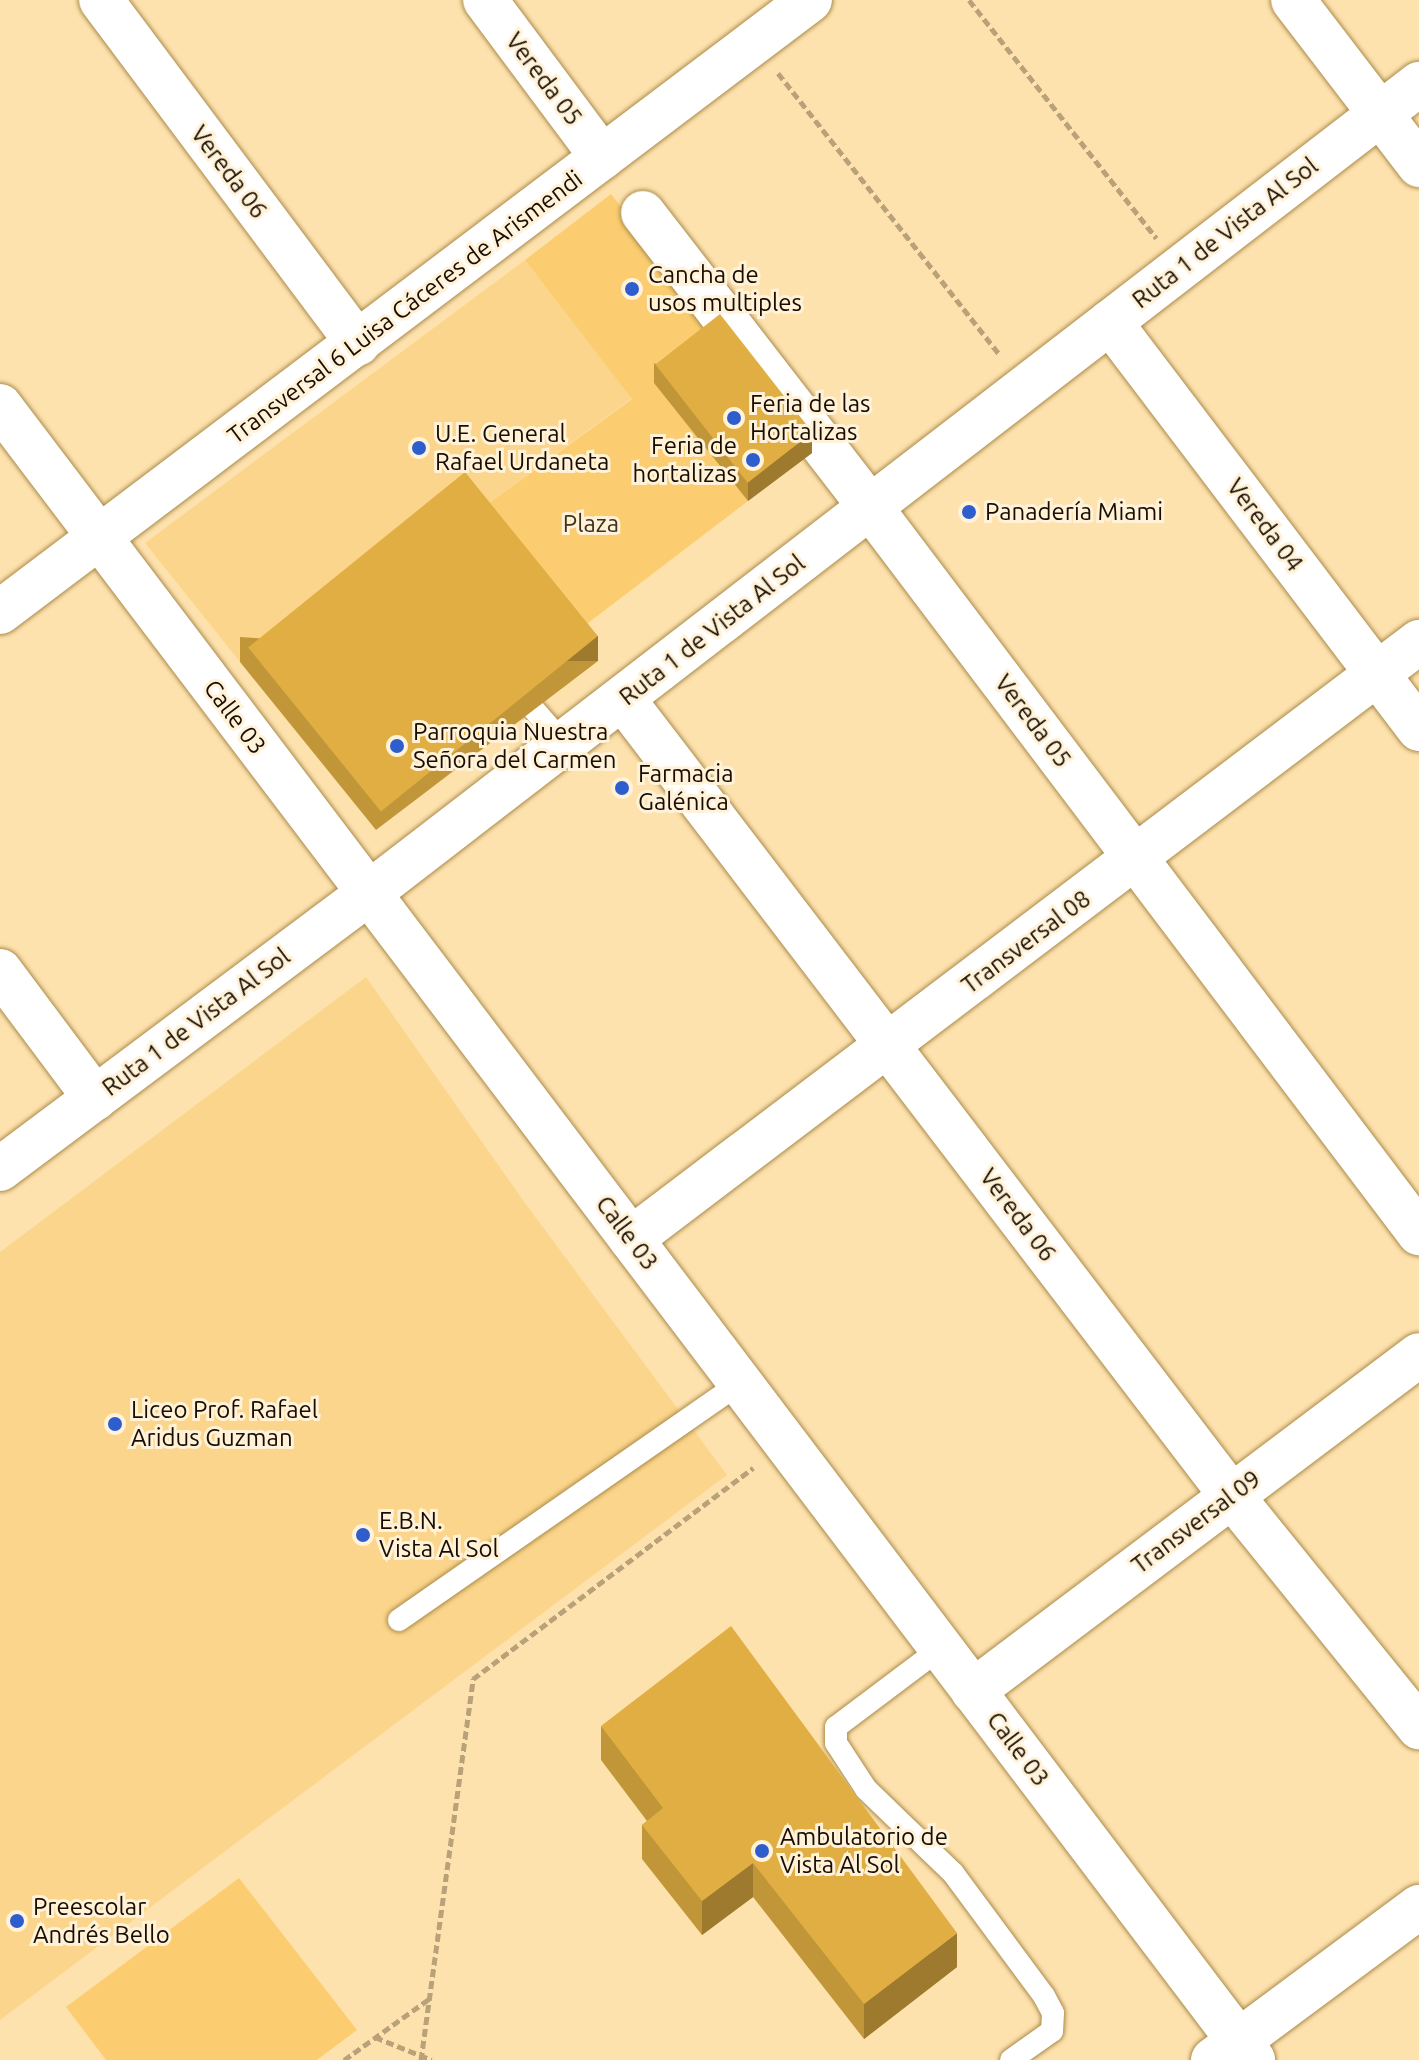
<!DOCTYPE html>
<html>
<head>
<meta charset="utf-8">
<style>
	body { margin:0 }
	#map { position:relative; width:1419px; height:2060px; overflow:hidden; background:#fee2ae; font-family:Ubuntu,sans-serif }
	div>[style] { position:absolute }
	[style*='--x'] { left:calc(var(--x)*1px); top:calc(var(--y)*1px); width:calc(var(--w)*1px); rotate:calc(var(--a)*1deg) }
	.built>* { inset:0; background:#fbd58b }
	.green>* { inset:0; background:#fbcd70 }
	.path>* { height:5px; margin-top:-2.5px; transform-origin:0; background:repeating-linear-gradient(90deg,#b9a279 0 8px,transparent 0 12px) }
	.roads { filter:drop-shadow(0 0 2px #ab8b4a) drop-shadow(0 0 2px #ab8b4a) }
	.service>* { height:22px; margin:-11px; padding:0 11px; transform-origin:11px; border-radius:11px; background:#fff }
	.minor>* { height:44px; margin:-22px; padding:0 22px; transform-origin:22px; border-radius:22px; background:#fff }
	.tertiary>* { height:44px; margin:-22px; padding:0 22px; transform-origin:22px; border-radius:22px; background:#fff }
	.wall>* { inset:0; background:#c19639 }
	.shaded-wall>* { inset:0; background:#9d7a2e; transform-origin:0 0 }
	.building>* { inset:0; background:#e0ae42; transform-origin:0 0 }
	.dots>* { width:22px; height:22px; translate:-50% -50%; box-sizing:border-box; border:4px solid #fff2d8; border-radius:50% }
	span { translate:-50% -50%; white-space:nowrap; text-align:center; line-height:1.15; -webkit-text-stroke:6px #fff2d8; paint-order:stroke }
	.street-label { font-size:24px; color:#190d00 }
	.poi-label { font-size:24px; color:#190d00 }
	.left { translate:0 -50%; text-align:left }
	.right { translate:-100% -50%; text-align:right }
	.park-label { font-size:24px; color:#3e331c }
</style>
</head>
<body>
<div id="map">
	<div class="built">
		<i style="clip-path:polygon(525px 260px,632px 398px,477px 512px,240px 662px,145px 543px)"></i>
		<i style="clip-path:polygon(366px 977px,525px 1203px,727px 1475px,0 2020px,0 1252px)"></i>
	</div>
	<div class="green">
		<i style="clip-path:polygon(611px 194px,720px 334px,748px 501px,575px 633px,477px 512px,632px 399px,525px 260px)"></i>
		<i style="clip-path:polygon(239px 1878px,357px 2030px,317px 2060px,106px 2060px,66px 2007px)"></i>
	</div>
	<div class="path">
		<i style="--x:969;--y:0;--w:303;--a:51.8"></i>
		<i style="--x:778;--y:73;--w:359;--a:51.8"></i>
		<i style="--x:375;--y:2037;--w:61;--a:22"></i>
		<i style="--x:344;--y:2060;--w:105;--a:-35.7"></i>
		<i style="--x:421;--y:2060;--w:385;--a:-82.2"></i>
		<i style="--x:473;--y:1679;--w:351;--a:-37"></i>
	</div>
	<div class="roads">
		<div class="service">
			<i style="--x:515;--y:688;--w:74;--a:48.8"></i>
			<i style="--x:399;--y:1620;--w:415;--a:-34.8"></i>
			<i style="--x:941;--y:1648;--w:131;--a:143"></i>
			<i style="--x:836;--y:1727;--w:16;--a:90"></i>
			<i style="--x:836;--y:1743;--w:55;--a:56.9"></i>
			<i style="--x:866;--y:1789;--w:121;--a:44"></i>
			<i style="--x:953;--y:1873;--w:153;--a:53.5"></i>
			<i style="--x:1044;--y:1996;--w:19;--a:62"></i>
			<i style="--x:1053;--y:2013;--w:18;--a:93"></i>
			<i style="--x:1052;--y:2031;--w:50;--a:144.7"></i>
		</div>
		<div class="minor">
			<i style="--x:101;--y:0;--w:429;--a:53.2"></i>
			<i style="--x:485;--y:0;--w:196;--a:53.3"></i>
			<i style="--x:1293;--y:0;--w:208;--a:52.6"></i>
			<i style="--x:643;--y:213;--w:373;--a:52.3"></i>
			<i style="--x:871;--y:508;--w:909;--a:52.92"></i>
			<i style="--x:1110;--y:322;--w:511;--a:52.79"></i>
			<i style="--x:0;--y:406;--w:2075;--a:52.85"></i>
			<i style="--x:0;--y:612;--w:1015;--a:-37.07"></i>
			<i style="--x:623;--y:699;--w:1002;--a:52.63"></i>
			<i style="--x:1231;--y:1495;--w:299;--a:51"></i>
			<i style="--x:0;--y:971;--w:159;--a:53.2"></i>
			<i style="--x:631;--y:1239;--w:989;--a:-37.15"></i>
			<i style="--x:973;--y:1691;--w:558;--a:-36.99"></i>
			<i style="--x:1213;--y:2060;--w:257;--a:-36.6"></i>
		</div>
		<div class="tertiary">
			<i style="--x:0;--y:1169;--w:461;--a:-36.8"></i>
			<i style="--x:369;--y:893;--w:1326;--a:-37.61"></i>
		</div>
	</div>
	<div class="wall">
		<i style="clip-path:polygon(654px 363px,812px 453px,748px 501px,654px 383px)"></i>
		<i style="clip-path:polygon(240px 637px,598px 661px,376px 830px,240px 662px)"></i>
		<i style="clip-path:polygon(601px 1726px,957px 1967px,864px 2039px,753px 1897px,702px 1935px,642px 1859px,642px 1825px,647px 1821px,601px 1760px)"></i>
	</div>
	<div class="shaded-wall">
		<i style="clip-path:polygon(812px 433px,812px 453px,748px 501px,748px 481px)"></i>
		<i style="left:598px;top:636px;width:25px;height:279px;rotate:90deg"></i>
		<i style="clip-path:polygon(753px 1863px,753px 1897px,702px 1935px,702px 1901px)"></i>
		<i style="clip-path:polygon(957px 1933px,957px 1967px,864px 2039px,864px 2004px)"></i>
	</div>
	<div class="building">
		<i style="left:720px;top:314px;width:150px;height:82px;rotate:52deg"></i>
		<i style="left:465px;top:472px;width:211px;height:279px;rotate:51deg"></i>
		<i style="clip-path:polygon(731px 1626px,957px 1933px,864px 2004px,753px 1863px,702px 1901px,642px 1825px,663px 1808px,601px 1726px)"></i>
	</div>
	<div class="dots">
		<i style="left:632px;top:289px;background:#2e5ecd"></i>
		<i style="left:734px;top:418px;background:#2e5ecd"></i>
		<i style="left:419px;top:448px;background:#2e5ecd"></i>
		<i style="left:753px;top:460px;background:#2e5ecd"></i>
		<i style="left:969px;top:512px;background:#2e5ecd"></i>
		<i style="left:397px;top:746px;background:#2e5ecd"></i>
		<i style="left:622px;top:788px;background:#2e5ecd"></i>
		<i style="left:115px;top:1424px;background:#2e5ecd"></i>
		<i style="left:363px;top:1535px;background:#2e5ecd"></i>
		<i style="left:762px;top:1851px;background:#2e5ecd"></i>
		<i style="left:17px;top:1921px;background:#2e5ecd"></i>
	</div>
	<div class="street-label">
		<span style="left:544px;top:79px;rotate:53deg">Vereda 05</span>
		<span style="left:229px;top:172px;rotate:53deg">Vereda 06</span>
		<span style="left:1225px;top:233px;rotate:-38deg">Ruta 1 de Vista Al Sol</span>
		<span style="left:405px;top:307px;rotate:-37deg">Transversal 6 Luisa Cáceres de Arismendi</span>
		<span style="left:1265px;top:525px;rotate:53deg">Vereda 04</span>
		<span style="left:712px;top:630px;rotate:-38deg">Ruta 1 de Vista Al Sol</span>
		<span style="left:235px;top:717px;rotate:53deg">Calle 03</span>
		<span style="left:1033px;top:721px;rotate:53deg">Vereda 05</span>
		<span style="left:1026px;top:942px;rotate:-37deg">Transversal 08</span>
		<span style="left:196px;top:1022px;rotate:-37deg">Ruta 1 de Vista Al Sol</span>
		<span style="left:1018px;top:1215px;rotate:53deg">Vereda 06</span>
		<span style="left:627px;top:1233px;rotate:53deg">Calle 03</span>
		<span style="left:1196px;top:1522px;rotate:-37deg">Transversal 09</span>
		<span style="left:1018px;top:1749px;rotate:53deg">Calle 03</span>
	</div>
	<div class="poi-label">
		<span class="left" style="left:648px;top:289px">Cancha de<br>usos multiples</span>
		<span class="left" style="left:750px;top:418px">Feria de las<br>Hortalizas</span>
		<span class="left" style="left:435px;top:448px">U.E. General<br>Rafael Urdaneta</span>
		<span class="right" style="left:737px;top:460px">Feria de<br>hortalizas</span>
		<span class="left" style="left:985px;top:512px">Panadería Miami</span>
		<span class="left" style="left:413px;top:746px">Parroquia Nuestra<br>Señora del Carmen</span>
		<span class="left" style="left:638px;top:788px">Farmacia<br>Galénica</span>
		<span class="left" style="left:131px;top:1424px">Liceo Prof. Rafael<br>Aridus Guzman</span>
		<span class="left" style="left:379px;top:1535px">E.B.N.<br>Vista Al Sol</span>
		<span class="left" style="left:780px;top:1851px">Ambulatorio de<br>Vista Al Sol</span>
		<span class="left" style="left:33px;top:1921px">Preescolar<br>Andrés Bello</span>
	</div>
	<div class="park-label">
		<span style="left:591px;top:524px">Plaza</span>
	</div>
</div>
</body>
</html>
